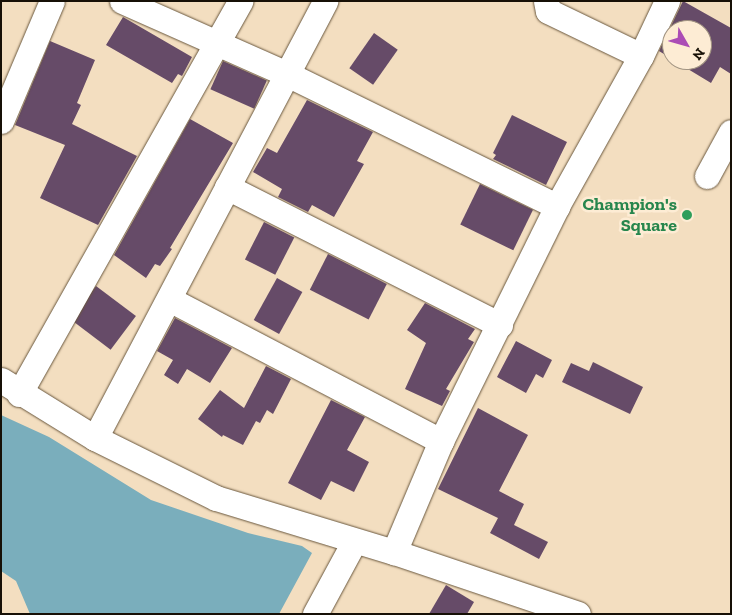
<!DOCTYPE html>
<html>
<head>
<meta charset="utf-8">
<style>
	body { margin:0 }
	#map { position:relative; width:732px; height:615px; overflow:hidden; background:#f3dec0; font-family:"Zilla Slab",serif }
	div>[style] { position:absolute }
	[style*='--x'] { left:calc(var(--x)*1px); top:calc(var(--y)*1px); width:calc(var(--w)*1px); rotate:calc(var(--a)*1deg) }
	.water>* { inset:0; background:#7aaebc }
	.building>* { inset:0; background:#664b68; transform-origin:0 0 }
	.roads { filter:drop-shadow(0 0 1px #69573d) drop-shadow(0 0 1px #69573d) }
	.minor>* { height:25px; margin:-12.5px; padding:0 12.5px; transform-origin:12.5px; border-radius:12.5px; background:#fff }
	.dots>* { width:14px; height:14px; translate:-50% -50%; box-sizing:border-box; border:2px solid #fdecd4; border-radius:50% }
	span { translate:-50% -50%; white-space:nowrap; text-align:center; line-height:1.15; -webkit-text-stroke:5px #fdecd4; paint-order:stroke }
	.leisure-label { font-size:18px; color:#27864d; font-weight:700 }
	.right { translate:-100% -50%; text-align:right }
	.frame { position:absolute; inset:0; border:2px solid #171006; pointer-events:none }
	.north { position:absolute; left:662px; top:20px; width:50px; height:50px; box-sizing:border-box; background:#fdecd4; border:1px solid #a19482; border-radius:50%; rotate:128deg; font-size:14px; font-weight:700; line-height:20px; text-align:center; color:#171006 }
	.north::after { content:''; display:block; margin:auto; width:18px; height:22px; background:#ab4cb5; clip-path:polygon(50% 0,100% 100%,50% 72%,0 100%) }
</style>
</head>
<body>
<div id="map">
	<div class="water">
		<i style="clip-path:polygon(1px 415px,49px 437px,151px 500px,248px 533px,302px 546px,312px 553px,279px 614px,30px 614px,16px 581px,1px 571px)"></i>
	</div>
	<div class="building">
		<i style="clip-path:polygon(683px 1px,731px 28px,731px 74px,720px 67px,711px 83px,673px 60px,702px 60px,702px 30px,672px 30px,672px 59px,659px 51px)"></i>
		<i style="clip-path:polygon(123px 17px,192px 57px,182px 76px,178px 74px,172px 83px,106px 45px)"></i>
		<i style="left:374px;top:33px;width:29px;height:43px;rotate:35deg"></i>
		<i style="clip-path:polygon(50px 41px,95px 60px,77px 103px,81px 105px,72px 124px,137px 156px,98px 225px,40px 198px,65px 145px,15px 125px)"></i>
		<i style="left:223px;top:61px;width:48px;height:31px;rotate:24deg"></i>
		<i style="clip-path:polygon(307px 100px,373px 132px,357px 161px,364px 164px,334px 217px,312px 205px,308px 212px,278px 197px,282px 189px,253px 172px,267px 148px,277px 153px)"></i>
		<i style="clip-path:polygon(512px 115px,567px 142px,546px 185px,493px 159px,496px 155px,493px 153px)"></i>
		<i style="clip-path:polygon(190px 119px,233px 143px,170px 248px,172px 249px,160px 266px,155px 264px,146px 278px,114px 255px)"></i>
		<i style="left:480px;top:184px;width:59px;height:45px;rotate:26deg"></i>
		<i style="left:264px;top:222px;width:34px;height:42px;rotate:27deg"></i>
		<i style="left:328px;top:254px;width:66px;height:40px;rotate:27deg"></i>
		<i style="left:277px;top:278px;width:29px;height:48px;rotate:29deg"></i>
		<i style="left:96px;top:286px;width:50px;height:42px;rotate:37deg"></i>
		<i style="clip-path:polygon(425px 303px,475px 329px,468px 339px,474px 342px,446px 389px,450px 391px,442px 406px,405px 389px,426px 343px,407px 330px)"></i>
		<i style="clip-path:polygon(175px 318px,232px 348px,210px 383px,187px 369px,178px 384px,164px 375px,173px 360px,157px 351px)"></i>
		<i style="clip-path:polygon(516px 341px,552px 360px,543px 378px,536px 374px,526px 393px,497px 377px)"></i>
		<i style="clip-path:polygon(593px 362px,643px 387px,630px 414px,562px 382px,571px 363px,589px 371px)"></i>
		<i style="clip-path:polygon(266px 366px,291px 379px,273px 414px,267px 410px,260px 423px,256px 421px,243px 445px,223px 435px,222px 437px,198px 419px,220px 390px,244px 408px)"></i>
		<i style="clip-path:polygon(331px 400px,365px 417px,347px 450px,369px 462px,354px 492px,331px 481px,321px 500px,288px 483px)"></i>
		<i style="clip-path:polygon(478px 408px,528px 435px,499px 491px,524px 504px,514px 525px,548px 542px,539px 559px,490px 533px,498px 518px,438px 489px)"></i>
		<i style="clip-path:polygon(446px 585px,474px 602px,467px 614px,429px 614px)"></i>
	</div>
	<div class="roads">
		<div class="minor">
			<i style="--x:122;--y:1;--w:180;--a:23.9"></i>
			<i style="--x:287;--y:74;--w:301;--a:26.1"></i>
			<i style="--x:546;--y:1;--w:10;--a:79"></i>
			<i style="--x:548;--y:11;--w:103;--a:25.8"></i>
			<i style="--x:1;--y:121;--w:130;--a:-67"></i>
			<i style="--x:707;--y:176;--w:50;--a:-61.4"></i>
			<i style="--x:227;--y:187;--w:306;--a:26.8"></i>
			<i style="--x:169;--y:299;--w:307;--a:27.6"></i>
			<i style="--x:1;--y:380;--w:110;--a:31.7"></i>
			<i style="--x:95;--y:438;--w:135;--a:26.4"></i>
			<i style="--x:216;--y:498;--w:186;--a:16.9"></i>
			<i style="--x:394;--y:552;--w:194;--a:18.6"></i>
			<i style="--x:19;--y:394;--w:451;--a:-60.6"></i>
			<i style="--x:95;--y:438;--w:494;--a:-62.2"></i>
			<i style="--x:394;--y:552;--w:121;--a:-67.1"></i>
			<i style="--x:441;--y:441;--w:262;--a:-63.7"></i>
			<i style="--x:557;--y:206;--w:172;--a:-60.8"></i>
			<i style="--x:641;--y:56;--w:61;--a:-64.7"></i>
			<i style="--x:315;--y:614;--w:82;--a:-61.6"></i>
		</div>
	</div>
	<div class="dots">
		<i style="left:687px;top:215px;background:#2e9e5b"></i>
	</div>
	<div class="leisure-label">
		<span class="right" style="left:677px;top:215px">Champion's<br>Square</span>
	</div>
	<div class="frame"></div>
	<div class="north">N</div>
</div>
</body>
</html>
